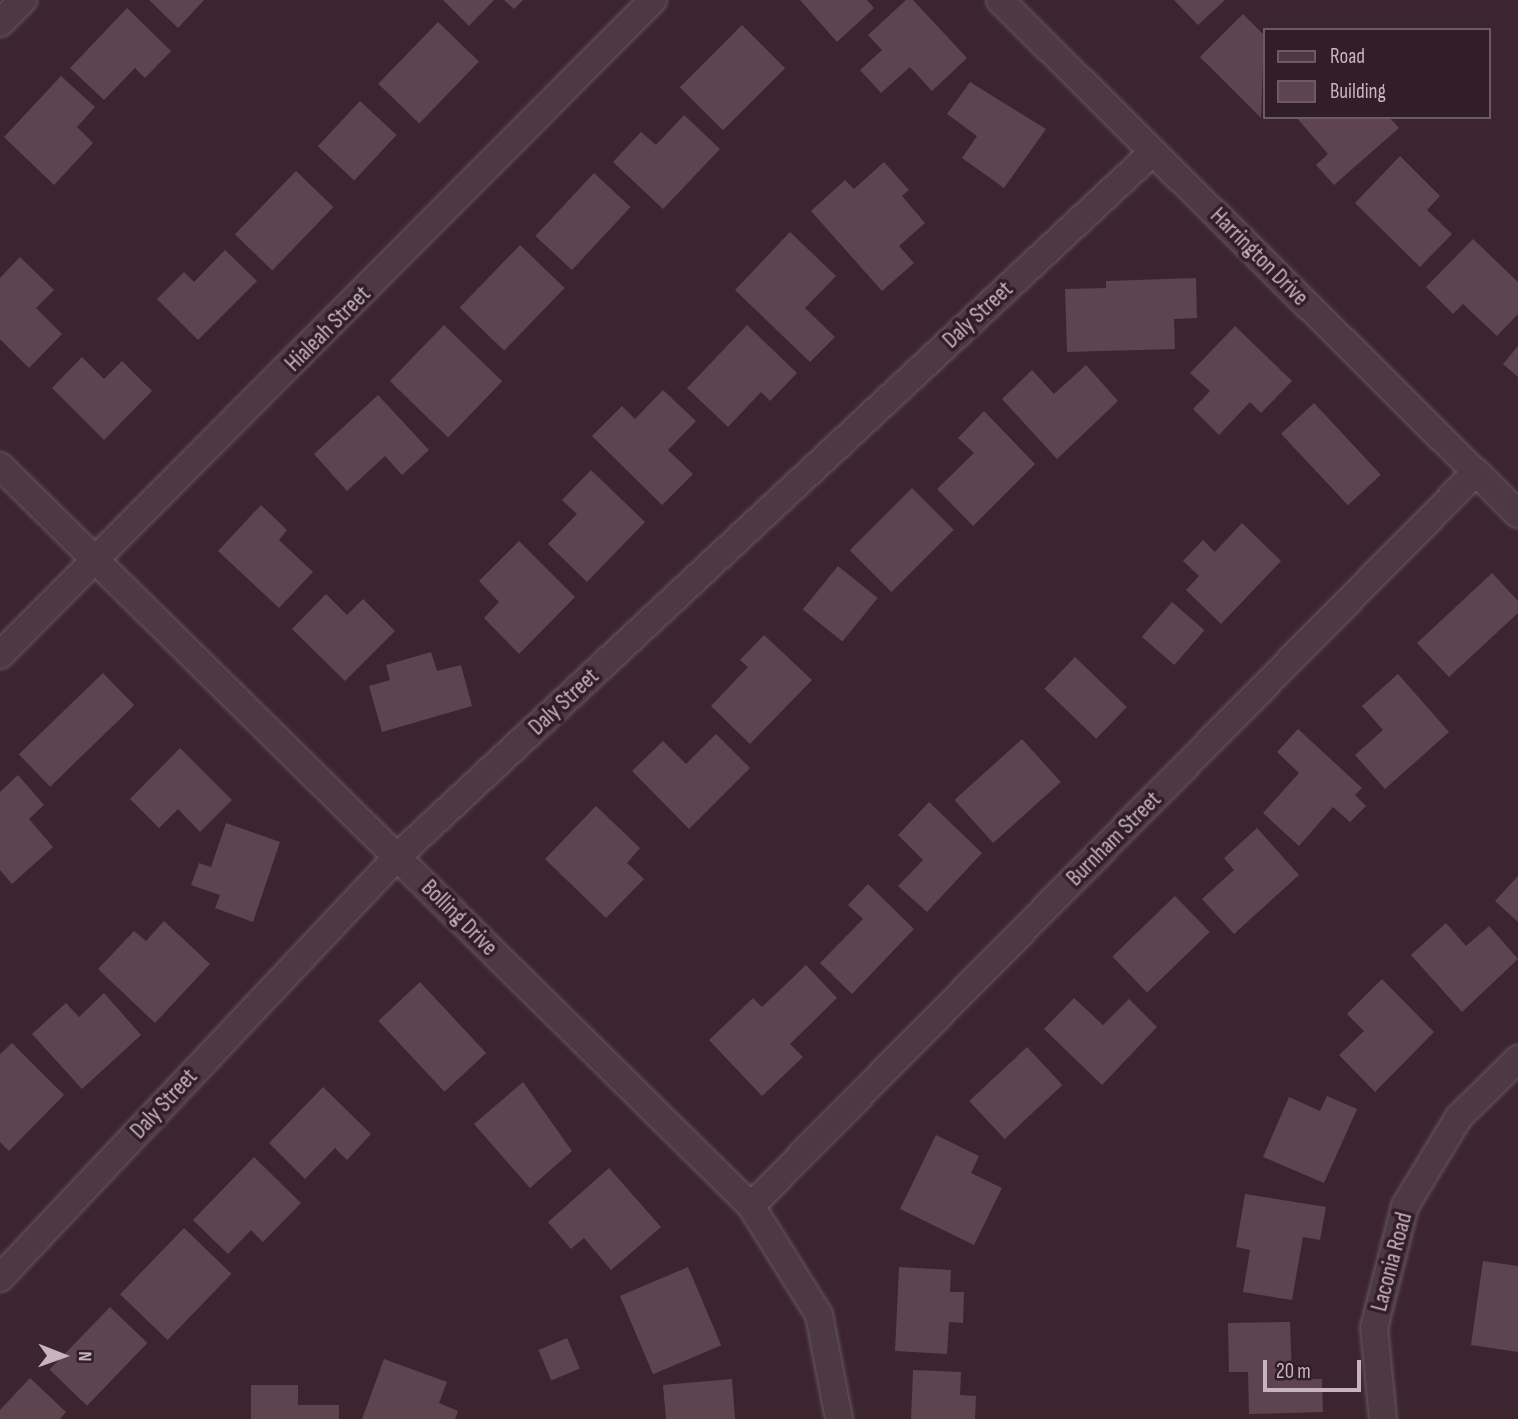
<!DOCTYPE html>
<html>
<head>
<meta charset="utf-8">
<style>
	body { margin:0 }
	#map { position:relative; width:1518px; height:1419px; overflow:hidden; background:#3c252f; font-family:"Sofia Sans Condensed",sans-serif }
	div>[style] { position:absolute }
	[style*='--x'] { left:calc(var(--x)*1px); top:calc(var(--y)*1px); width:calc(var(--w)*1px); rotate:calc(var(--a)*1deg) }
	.building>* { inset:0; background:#5e444f; transform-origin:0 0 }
	.roads { filter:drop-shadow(0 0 2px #6a575f) drop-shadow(0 0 2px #6a575f) }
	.minor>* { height:26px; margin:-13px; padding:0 13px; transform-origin:13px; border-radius:13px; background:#4c3941 }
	span { translate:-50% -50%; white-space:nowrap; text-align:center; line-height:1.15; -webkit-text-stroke:7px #311e26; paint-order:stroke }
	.street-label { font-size:23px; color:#c7b4bc }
	.legend { position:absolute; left:1263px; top:28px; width:228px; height:91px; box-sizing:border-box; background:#311e26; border:2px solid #6d5a62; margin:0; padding:9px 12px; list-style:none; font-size:21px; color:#c7b4bc }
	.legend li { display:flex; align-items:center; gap:14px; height:35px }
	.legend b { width:35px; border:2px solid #6d5a62 }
	.north { position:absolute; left:28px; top:1321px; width:70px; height:70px; -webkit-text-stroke:5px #311e26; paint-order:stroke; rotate:91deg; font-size:19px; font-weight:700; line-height:28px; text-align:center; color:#c7b4bc }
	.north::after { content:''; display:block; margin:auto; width:24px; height:32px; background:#c7b4bc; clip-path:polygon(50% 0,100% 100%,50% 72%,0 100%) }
	.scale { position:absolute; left:1263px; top:1360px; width:98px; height:32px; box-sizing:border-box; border:4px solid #c7b4bc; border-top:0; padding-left:9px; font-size:21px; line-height:24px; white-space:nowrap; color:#c7b4bc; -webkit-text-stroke:5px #311e26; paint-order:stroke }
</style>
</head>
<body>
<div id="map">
	<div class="building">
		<i style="clip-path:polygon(149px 0,204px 0,178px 28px)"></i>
		<i style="clip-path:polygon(443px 0,494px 0,469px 26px)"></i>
		<i style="clip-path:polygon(504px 0,523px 0,514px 9px)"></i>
		<i style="clip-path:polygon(800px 0,867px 0,874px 8px,837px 42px)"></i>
		<i style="clip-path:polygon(906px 0,913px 0,967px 58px,932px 91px,910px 67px,881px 93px,860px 70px,882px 50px,868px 35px)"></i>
		<i style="clip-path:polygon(1174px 0,1225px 0,1198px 25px)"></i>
		<i style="clip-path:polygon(127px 8px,171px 51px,145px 78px,135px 68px,104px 100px,70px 68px)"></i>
		<i style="clip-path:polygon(1243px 14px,1264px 35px,1261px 118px,1200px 57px)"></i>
		<i style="left:438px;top:22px;width:57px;height:86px;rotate:44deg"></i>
		<i style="left:742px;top:25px;width:61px;height:88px;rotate:45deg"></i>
		<i style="clip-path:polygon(61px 76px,95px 107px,77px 127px,93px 143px,54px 185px,4px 137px)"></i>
		<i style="clip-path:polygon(970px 82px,1046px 129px,1004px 188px,962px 158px,977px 136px,947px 114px)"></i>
		<i style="left:360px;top:101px;width:50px;height:62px;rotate:43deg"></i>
		<i style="clip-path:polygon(684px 115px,720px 149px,663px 209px,613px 162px,641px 132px,656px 145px)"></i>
		<i style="clip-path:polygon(1296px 117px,1389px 117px,1399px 128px,1334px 185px,1316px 165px,1328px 154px)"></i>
		<i style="clip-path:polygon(1400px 156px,1440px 196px,1427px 210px,1452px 234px,1420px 267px,1355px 203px)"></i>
		<i style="clip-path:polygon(884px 162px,909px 190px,902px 196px,925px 223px,899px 246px,914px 263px,882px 291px,811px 211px,845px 180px,854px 189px)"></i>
		<i style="left:296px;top:171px;width:52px;height:88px;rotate:44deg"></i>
		<i style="left:594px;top:173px;width:50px;height:86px;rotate:43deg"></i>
		<i style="clip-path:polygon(790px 232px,836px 276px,805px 308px,835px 337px,810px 362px,735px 290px)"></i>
		<i style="clip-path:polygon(1473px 239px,1518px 282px,1518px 314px,1497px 336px,1463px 304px,1453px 314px,1426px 287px)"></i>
		<i style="left:520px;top:245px;width:62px;height:87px;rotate:44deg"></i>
		<i style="clip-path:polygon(225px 250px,257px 281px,198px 340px,157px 299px,184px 272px,194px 282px)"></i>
		<i style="clip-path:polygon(20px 257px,54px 290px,36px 308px,62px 334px,29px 368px,0 339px,0 278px)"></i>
		<i style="clip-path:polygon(1196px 278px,1197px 318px,1174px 319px,1175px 349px,1067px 352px,1065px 289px,1106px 288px,1106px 281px)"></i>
		<i style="left:444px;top:325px;width:81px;height:78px;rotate:44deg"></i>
		<i style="clip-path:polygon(747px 325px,797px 373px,770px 401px,761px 392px,728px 427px,687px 388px)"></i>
		<i style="clip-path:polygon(1235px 326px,1292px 381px,1261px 413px,1250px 402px,1219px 435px,1193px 409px,1210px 391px,1190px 373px)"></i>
		<i style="clip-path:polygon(1518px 346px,1518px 377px,1503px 364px)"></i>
		<i style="clip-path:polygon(82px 357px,104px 379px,122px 361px,152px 391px,104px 440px,52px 388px)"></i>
		<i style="clip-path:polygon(1086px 365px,1118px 401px,1057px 459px,1002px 399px,1032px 370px,1054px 394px)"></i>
		<i style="clip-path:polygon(663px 390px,696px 421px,668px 450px,693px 474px,662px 505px,592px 436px,622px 406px,635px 419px)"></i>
		<i style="clip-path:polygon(378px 395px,429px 450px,402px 475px,385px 456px,347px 491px,314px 454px)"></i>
		<i style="left:1314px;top:403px;width:98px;height:45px;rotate:47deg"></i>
		<i style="clip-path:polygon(984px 411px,1035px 464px,973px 526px,937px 489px,974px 453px,958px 438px)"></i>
		<i style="clip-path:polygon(591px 470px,645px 522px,587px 582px,548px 544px,577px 514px,562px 500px)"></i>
		<i style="left:912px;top:488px;width:59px;height:88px;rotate:45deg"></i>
		<i style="clip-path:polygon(261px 505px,287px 530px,279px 540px,313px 572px,279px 608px,218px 551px)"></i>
		<i style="clip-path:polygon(1242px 523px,1281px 561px,1221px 624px,1186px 590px,1199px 576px,1183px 561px,1203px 540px,1215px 552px)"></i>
		<i style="clip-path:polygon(519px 541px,575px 597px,519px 654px,484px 618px,499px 602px,479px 581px)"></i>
		<i style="left:838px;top:566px;width:51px;height:56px;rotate:39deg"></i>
		<i style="clip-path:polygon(1492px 573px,1518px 601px,1518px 613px,1449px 677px,1417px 643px)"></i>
		<i style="clip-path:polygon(326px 594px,347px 615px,363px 599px,395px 631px,345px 681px,292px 629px)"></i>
		<i style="left:1172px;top:602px;width:43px;height:46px;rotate:41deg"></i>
		<i style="clip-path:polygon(764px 635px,812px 680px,750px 744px,711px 706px,748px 667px,740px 660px)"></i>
		<i style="clip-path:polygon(431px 652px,437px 671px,461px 665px,472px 706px,382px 732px,369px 686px,390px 680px,386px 665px)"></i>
		<i style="left:1075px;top:657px;width:72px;height:44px;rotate:44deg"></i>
		<i style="left:103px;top:673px;width:45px;height:117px;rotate:46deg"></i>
		<i style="clip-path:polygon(1398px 674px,1449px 732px,1385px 789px,1355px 755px,1383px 730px,1362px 706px)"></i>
		<i style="clip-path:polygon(1298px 729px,1362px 788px,1355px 795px,1366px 806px,1350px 822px,1333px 807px,1299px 846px,1263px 813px,1299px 773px,1277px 752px)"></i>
		<i style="clip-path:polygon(716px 734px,750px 768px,689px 829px,632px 771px,663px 741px,686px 764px)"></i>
		<i style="left:1022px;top:739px;width:58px;height:91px;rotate:48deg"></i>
		<i style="clip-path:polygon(180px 748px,232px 800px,200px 832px,178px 809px,159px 828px,130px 799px)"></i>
		<i style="clip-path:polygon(18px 775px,44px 805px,29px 819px,53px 847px,12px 884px,0 870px,0 792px)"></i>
		<i style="clip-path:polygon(929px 802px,982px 853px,927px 912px,898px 886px,923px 860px,898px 835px)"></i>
		<i style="clip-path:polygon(596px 806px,640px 848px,627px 863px,644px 879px,606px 918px,545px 859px)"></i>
		<i style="clip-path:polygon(226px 823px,280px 842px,253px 922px,215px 908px,220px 895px,191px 885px,199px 863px,211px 867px)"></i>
		<i style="clip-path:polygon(1257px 828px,1299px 875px,1234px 934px,1202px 899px,1234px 870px,1224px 858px)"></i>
		<i style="clip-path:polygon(1518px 876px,1518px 922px,1495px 901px)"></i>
		<i style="clip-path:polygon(868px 884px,914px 929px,852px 994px,820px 963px,863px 919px,848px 905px)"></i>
		<i style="left:1175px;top:896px;width:50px;height:87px;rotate:46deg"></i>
		<i style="clip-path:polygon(164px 921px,210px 964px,155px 1023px,98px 969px,134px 931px,146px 941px)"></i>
		<i style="clip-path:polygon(1446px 923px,1466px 946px,1489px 926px,1518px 959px,1462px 1012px,1411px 955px)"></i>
		<i style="clip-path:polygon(806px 965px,837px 998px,790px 1044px,803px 1057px,762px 1096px,709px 1040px,753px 998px,762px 1007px)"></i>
		<i style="clip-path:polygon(1382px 979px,1434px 1032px,1375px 1092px,1339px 1055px,1364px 1031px,1347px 1014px)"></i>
		<i style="left:420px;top:982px;width:97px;height:57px;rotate:47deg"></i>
		<i style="clip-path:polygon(104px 993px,141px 1035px,82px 1089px,32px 1034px,66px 1003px,79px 1017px)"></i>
		<i style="clip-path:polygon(1074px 998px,1103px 1025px,1129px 999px,1157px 1027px,1102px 1085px,1044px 1029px)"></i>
		<i style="clip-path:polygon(12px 1043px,64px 1095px,9px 1151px,0 1142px,0 1054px)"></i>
		<i style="left:1027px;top:1047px;width:52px;height:79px;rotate:47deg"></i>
		<i style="clip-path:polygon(523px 1082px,572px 1151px,530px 1188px,474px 1124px)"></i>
		<i style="clip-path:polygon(323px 1087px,371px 1134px,347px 1160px,335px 1148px,305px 1179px,269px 1143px)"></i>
		<i style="clip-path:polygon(1327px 1096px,1357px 1109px,1324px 1183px,1263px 1157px,1289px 1097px,1320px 1111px)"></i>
		<i style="clip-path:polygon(936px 1135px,979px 1156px,971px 1173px,1002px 1188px,974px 1245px,900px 1209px)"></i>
		<i style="clip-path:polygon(254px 1157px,301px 1203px,263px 1242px,251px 1230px,228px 1254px,193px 1220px)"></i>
		<i style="clip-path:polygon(609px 1168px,661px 1227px,611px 1270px,584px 1238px,571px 1249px,548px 1222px)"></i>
		<i style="clip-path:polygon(1245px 1194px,1326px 1207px,1320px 1240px,1303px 1237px,1292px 1300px,1243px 1292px,1250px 1250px,1236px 1247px)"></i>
		<i style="left:184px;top:1228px;width:66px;height:92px;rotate:44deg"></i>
		<i style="clip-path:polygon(1483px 1261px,1518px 1266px,1518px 1352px,1471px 1345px)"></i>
		<i style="left:688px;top:1267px;width:85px;height:74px;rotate:67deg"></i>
		<i style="clip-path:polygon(899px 1267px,951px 1270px,950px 1292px,964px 1292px,963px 1323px,949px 1322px,947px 1354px,895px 1351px)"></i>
		<i style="left:110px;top:1307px;width:52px;height:87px;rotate:44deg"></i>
		<i style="clip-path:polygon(1290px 1322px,1292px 1379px,1322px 1379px,1323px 1412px,1249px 1414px,1248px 1372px,1229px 1372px,1228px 1323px)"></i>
		<i style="left:567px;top:1338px;width:33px;height:31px;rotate:67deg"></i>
		<i style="clip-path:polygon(384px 1359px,447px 1382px,439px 1403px,458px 1411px,455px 1419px,362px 1419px)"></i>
		<i style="clip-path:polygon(913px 1370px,961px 1372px,960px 1395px,976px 1396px,975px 1419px,911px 1419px)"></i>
		<i style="clip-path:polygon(30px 1378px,66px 1412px,60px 1419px,0 1419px,0 1410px)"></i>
		<i style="clip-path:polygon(732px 1379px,735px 1419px,666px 1419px,663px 1385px)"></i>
		<i style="clip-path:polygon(251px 1385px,298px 1385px,298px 1405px,339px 1405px,339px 1419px,251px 1419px)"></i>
	</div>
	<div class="roads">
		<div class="minor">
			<i style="--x:1000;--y:0;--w:730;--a:44.78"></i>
			<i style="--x:0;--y:23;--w:33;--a:-45"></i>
			<i style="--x:0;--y:466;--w:1054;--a:44.58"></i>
			<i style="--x:751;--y:1206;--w:128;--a:58"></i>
			<i style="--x:819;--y:1315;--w:106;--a:79.1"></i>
			<i style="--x:0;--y:655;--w:925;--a:-45.09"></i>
			<i style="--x:751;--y:1206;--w:1032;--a:-45.35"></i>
			<i style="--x:0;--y:1278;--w:579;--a:-46.68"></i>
			<i style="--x:397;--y:857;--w:1034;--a:-43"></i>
			<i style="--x:1383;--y:1419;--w:91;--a:-95.6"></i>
			<i style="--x:1374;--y:1328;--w:126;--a:-75.7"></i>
			<i style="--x:1405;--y:1206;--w:104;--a:-58.8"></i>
			<i style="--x:1459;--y:1117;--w:83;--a:-44.5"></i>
		</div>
	</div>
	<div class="street-label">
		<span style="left:1259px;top:257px;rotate:45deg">Harrington Drive</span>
		<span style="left:978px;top:315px;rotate:-43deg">Daly Street</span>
		<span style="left:328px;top:329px;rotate:-45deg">Hialeah Street</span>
		<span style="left:564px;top:702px;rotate:-43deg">Daly Street</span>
		<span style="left:1114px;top:839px;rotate:-45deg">Burnham Street</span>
		<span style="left:459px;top:918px;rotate:45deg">Bolling Drive</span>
		<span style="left:164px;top:1104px;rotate:-47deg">Daly Street</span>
		<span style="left:1392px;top:1262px;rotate:-75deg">Laconia Road</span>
	</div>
	<ul class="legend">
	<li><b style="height:9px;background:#4c3941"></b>Road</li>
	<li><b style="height:19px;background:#5e444f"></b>Building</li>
	</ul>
	<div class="north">N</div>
	<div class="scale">20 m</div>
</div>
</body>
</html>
